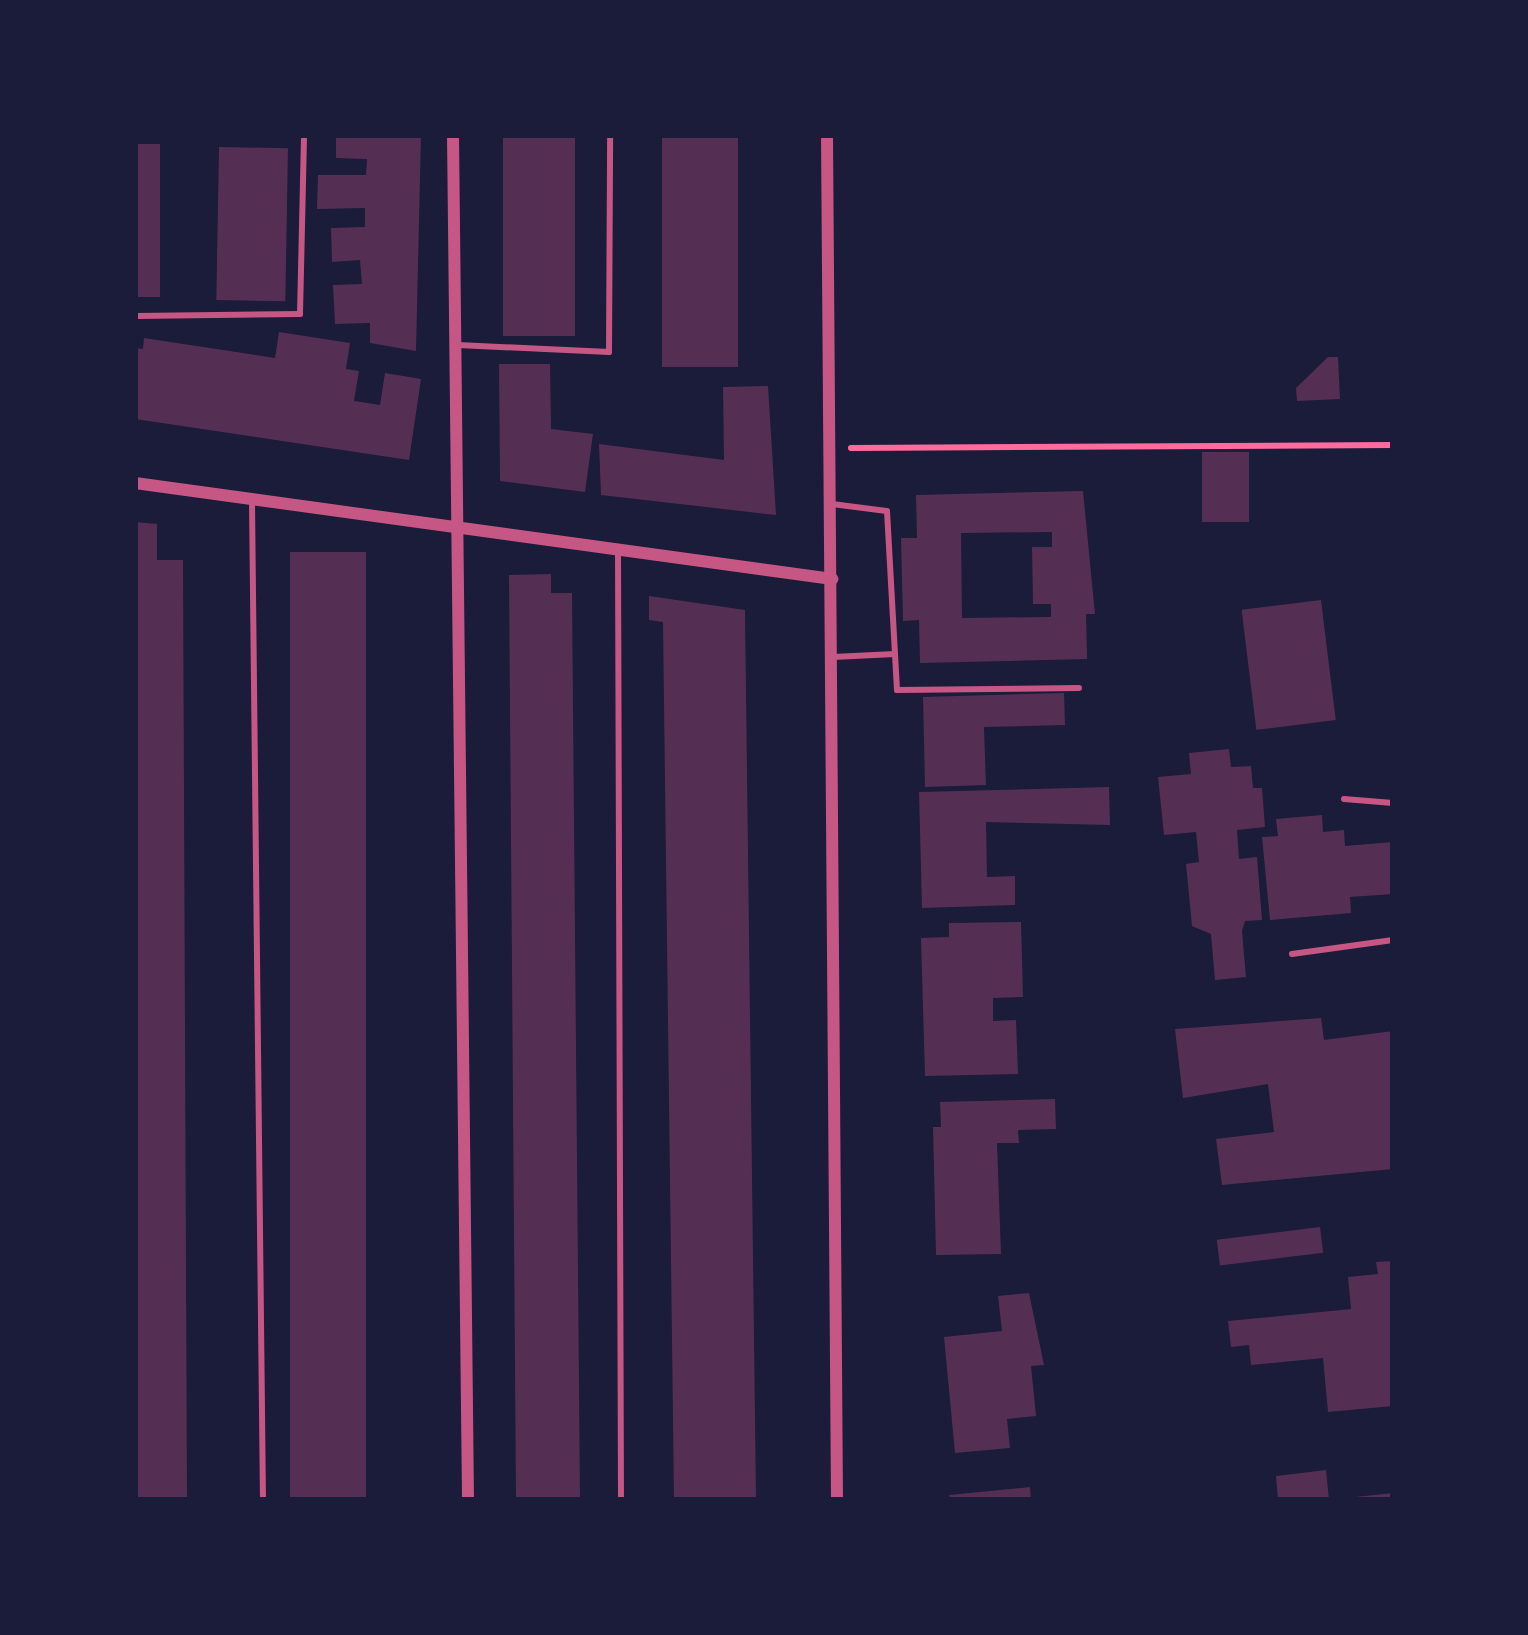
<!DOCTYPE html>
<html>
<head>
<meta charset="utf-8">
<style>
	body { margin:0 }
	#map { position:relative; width:1528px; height:1635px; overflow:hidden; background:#1b1b3a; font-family:"IBM Plex Serif",serif }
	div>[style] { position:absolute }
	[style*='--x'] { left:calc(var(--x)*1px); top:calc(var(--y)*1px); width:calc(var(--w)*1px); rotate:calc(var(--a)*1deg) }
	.building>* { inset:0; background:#542f53; transform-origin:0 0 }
	.path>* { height:6px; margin:-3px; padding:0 3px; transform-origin:3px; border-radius:3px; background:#ff6b9d }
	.service>* { height:6px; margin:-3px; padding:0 3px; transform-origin:3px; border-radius:3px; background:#c65784 }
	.minor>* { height:12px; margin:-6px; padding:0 6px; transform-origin:6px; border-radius:6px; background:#c65784 }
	span { translate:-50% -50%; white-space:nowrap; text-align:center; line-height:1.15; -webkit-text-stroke:10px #1b1b3a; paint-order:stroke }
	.frame { position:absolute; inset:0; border:138px solid #1b1b3a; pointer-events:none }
</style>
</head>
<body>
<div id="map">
	<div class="building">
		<i style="clip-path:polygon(336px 135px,421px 135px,416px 351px,370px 343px,370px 323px,335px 324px,333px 285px,362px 284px,360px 260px,332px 262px,331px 228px,365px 227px,365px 208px,317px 209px,318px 175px,366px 175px,367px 159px,336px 158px)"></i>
		<i style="left:503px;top:135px;width:72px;height:201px"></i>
		<i style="left:662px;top:135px;width:76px;height:232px"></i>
		<i style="left:135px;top:144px;width:25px;height:153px"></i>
		<i style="left:219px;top:147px;width:69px;height:153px;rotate:1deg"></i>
		<i style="clip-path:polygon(279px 332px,350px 343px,346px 369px,359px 371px,354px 401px,380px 405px,385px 373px,421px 379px,409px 460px,135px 419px,135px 348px,143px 349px,144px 338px,275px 358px)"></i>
		<i style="clip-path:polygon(1328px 357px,1338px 357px,1340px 399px,1297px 401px,1296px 388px)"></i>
		<i style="clip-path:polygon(499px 364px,550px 364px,551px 429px,593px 434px,585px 492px,500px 481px)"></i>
		<i style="clip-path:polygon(768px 386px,776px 515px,601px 495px,599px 444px,724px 460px,723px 387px)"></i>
		<i style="left:1202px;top:452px;width:47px;height:70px"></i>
		<i style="clip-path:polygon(evenodd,1083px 491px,1095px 614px,1086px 614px,1087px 659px,920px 663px,919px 620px,903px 621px,901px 538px,917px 538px,916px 495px,1083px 491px,1052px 532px,1052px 547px,1032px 547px,1033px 604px,1051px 604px,1051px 617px,962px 618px,961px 533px,1052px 532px)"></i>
		<i style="clip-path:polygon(135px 522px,157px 524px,157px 560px,183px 560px,187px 1500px,135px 1500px)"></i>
		<i style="left:366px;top:552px;width:948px;height:76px;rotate:90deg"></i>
		<i style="clip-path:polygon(551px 574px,551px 593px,572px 593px,580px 1500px,516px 1500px,509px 575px)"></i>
		<i style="clip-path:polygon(649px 596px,745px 610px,756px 1500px,674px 1500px,663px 622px,649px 620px)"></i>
		<i style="left:1321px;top:600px;width:121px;height:80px;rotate:83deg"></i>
		<i style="clip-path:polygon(1064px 693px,1065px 725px,984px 727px,986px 785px,925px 787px,923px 697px)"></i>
		<i style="clip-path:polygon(1229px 749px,1231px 767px,1251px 766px,1253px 788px,1262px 788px,1265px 827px,1237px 830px,1239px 859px,1257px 857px,1262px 920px,1245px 921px,1242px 931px,1246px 977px,1215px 980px,1211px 934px,1192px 926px,1186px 864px,1199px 862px,1196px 832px,1164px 835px,1158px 777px,1191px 774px,1189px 753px)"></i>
		<i style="clip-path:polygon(1109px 787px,1110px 825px,986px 822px,987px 877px,1015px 876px,1015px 905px,922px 908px,919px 792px)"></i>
		<i style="clip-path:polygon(1322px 815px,1323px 832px,1344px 830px,1345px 846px,1393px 842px,1393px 894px,1350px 897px,1351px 913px,1270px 920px,1262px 837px,1278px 836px,1276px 819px)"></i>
		<i style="clip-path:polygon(1021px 922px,1023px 997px,993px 998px,993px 1021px,1016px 1020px,1018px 1074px,925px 1076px,921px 938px,949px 937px,949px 923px)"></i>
		<i style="clip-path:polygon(1321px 1018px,1324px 1040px,1393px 1031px,1393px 1169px,1222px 1185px,1216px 1139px,1274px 1132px,1268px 1084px,1183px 1098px,1175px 1029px)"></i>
		<i style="clip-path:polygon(1055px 1099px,1056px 1129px,1018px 1130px,1019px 1143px,997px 1143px,1001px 1254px,936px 1255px,933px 1127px,941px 1127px,940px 1102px)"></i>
		<i style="left:1320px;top:1227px;width:26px;height:104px;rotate:83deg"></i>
		<i style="clip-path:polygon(1393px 1261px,1393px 1406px,1328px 1412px,1323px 1358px,1251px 1365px,1249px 1345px,1231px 1347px,1228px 1321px,1351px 1309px,1348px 1277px,1378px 1274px,1376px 1262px)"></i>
		<i style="clip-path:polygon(1029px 1293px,1044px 1365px,1031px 1366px,1036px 1416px,1007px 1419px,1010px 1448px,955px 1453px,944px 1337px,1002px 1331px,998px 1296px)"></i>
		<i style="clip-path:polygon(1326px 1470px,1329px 1500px,1278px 1500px,1276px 1476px)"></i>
		<i style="clip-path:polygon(1030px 1487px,1031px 1500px,950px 1500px,949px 1495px)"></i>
		<i style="clip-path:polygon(1393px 1493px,1393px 1500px,1355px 1500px,1355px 1497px)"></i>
	</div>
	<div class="path">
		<i style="--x:851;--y:448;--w:542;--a:-0.32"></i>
	</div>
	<div class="service">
		<i style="--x:135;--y:316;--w:165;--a:-0.7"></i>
		<i style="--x:300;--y:314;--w:179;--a:-88.7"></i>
		<i style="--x:458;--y:345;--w:151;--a:2.7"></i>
		<i style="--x:609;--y:352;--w:217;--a:-89.7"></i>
		<i style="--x:252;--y:502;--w:998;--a:89.37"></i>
		<i style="--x:832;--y:504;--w:55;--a:7.3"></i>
		<i style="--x:887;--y:511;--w:179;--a:86.8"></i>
		<i style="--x:897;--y:690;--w:182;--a:-0.6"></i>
		<i style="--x:618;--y:550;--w:950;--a:89.82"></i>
		<i style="--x:833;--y:657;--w:62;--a:-2.8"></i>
		<i style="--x:1344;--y:799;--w:49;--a:4.7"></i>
		<i style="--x:1292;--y:954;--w:102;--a:-7.9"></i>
	</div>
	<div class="minor">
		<i style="--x:453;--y:135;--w:1365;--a:89.37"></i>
		<i style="--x:827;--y:135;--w:1365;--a:89.58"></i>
		<i style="--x:135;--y:483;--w:704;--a:7.84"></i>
	</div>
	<div class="frame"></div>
</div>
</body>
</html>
